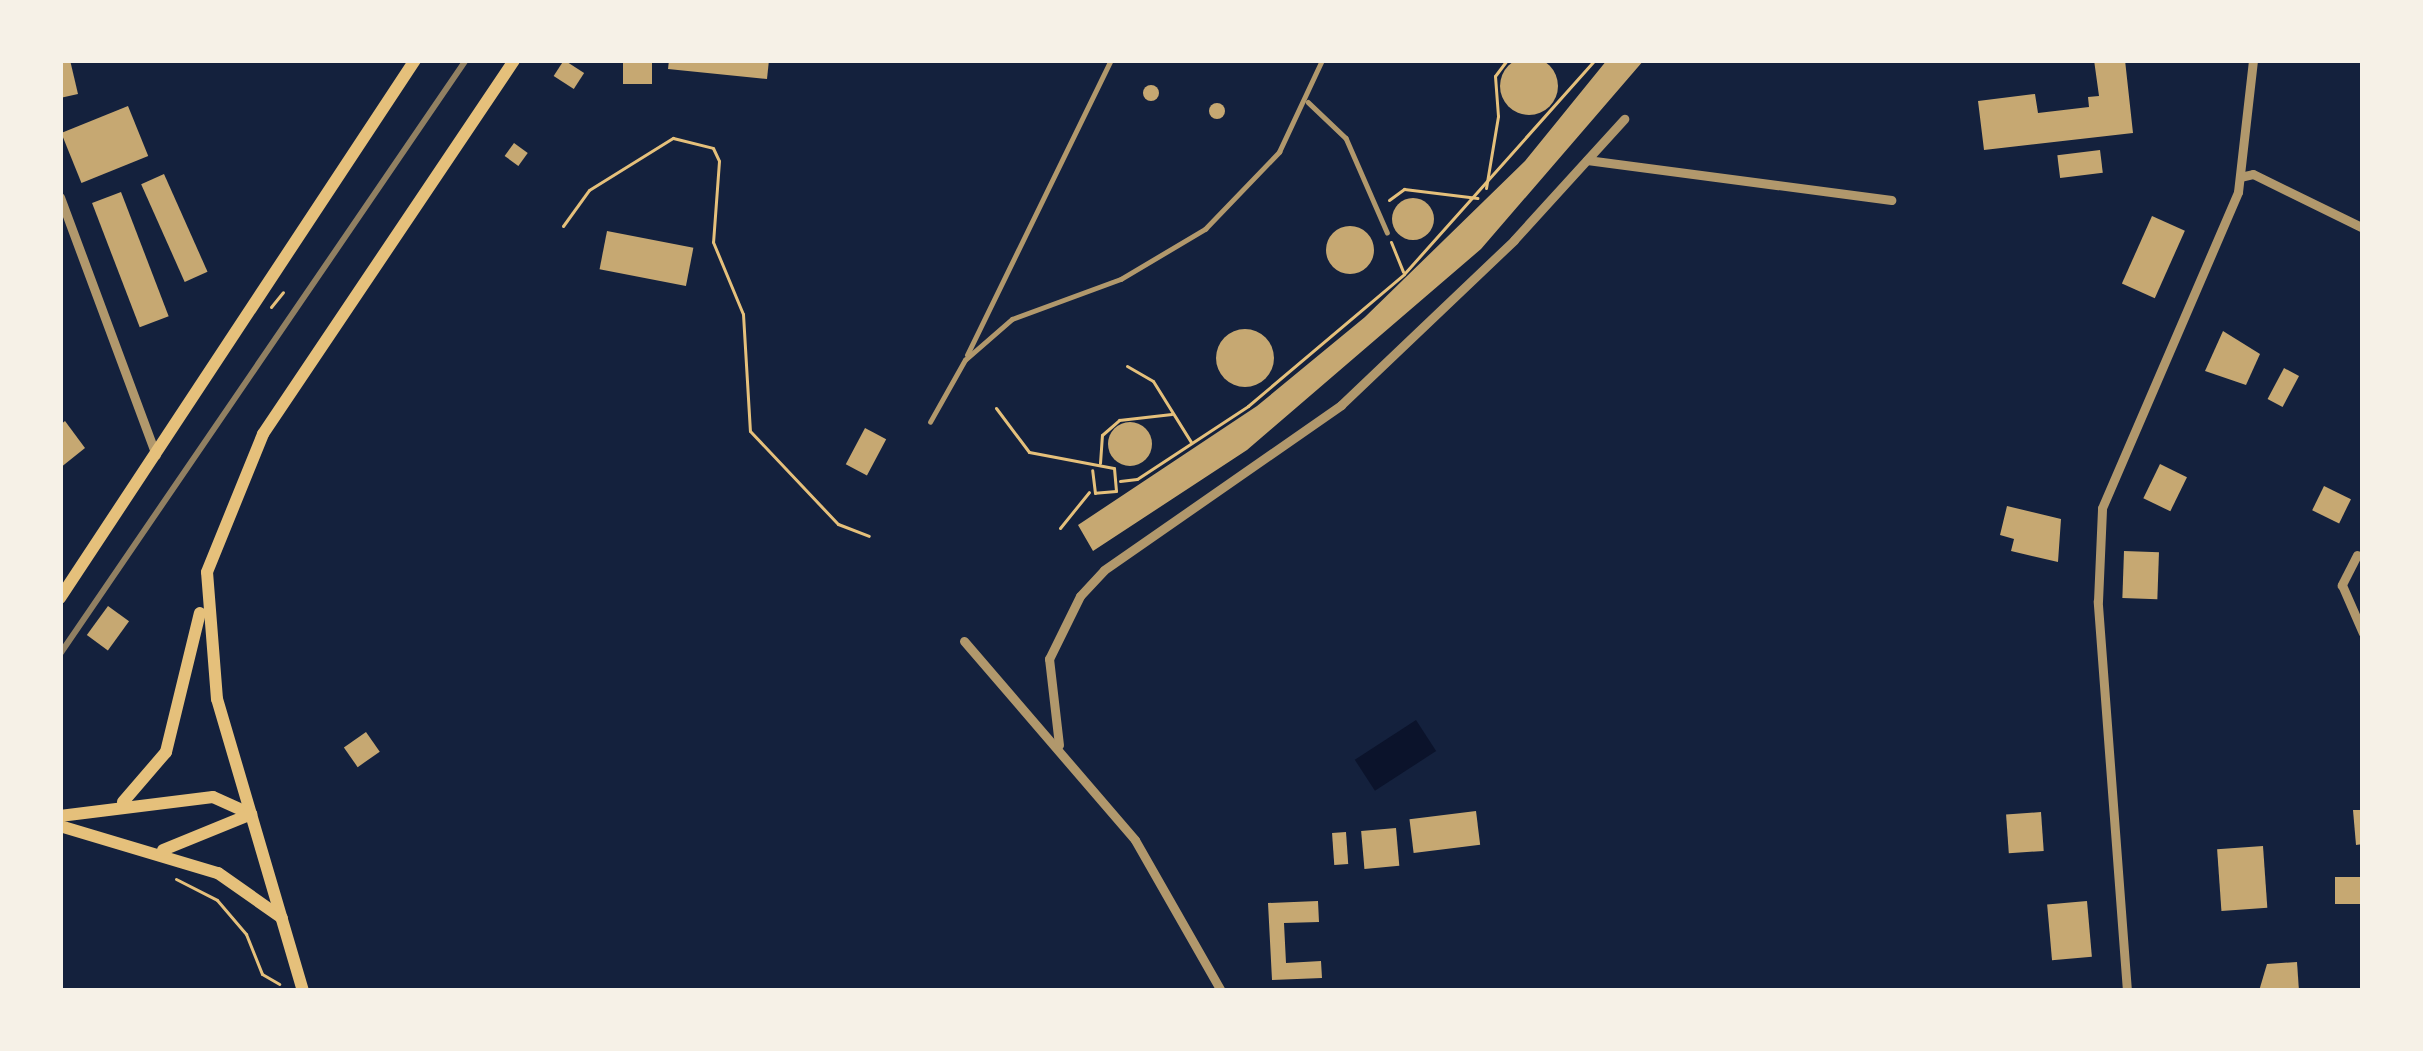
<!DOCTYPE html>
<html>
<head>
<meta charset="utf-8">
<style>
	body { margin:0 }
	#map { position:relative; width:2423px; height:1051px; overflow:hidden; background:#14213d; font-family:"Source Sans 3",sans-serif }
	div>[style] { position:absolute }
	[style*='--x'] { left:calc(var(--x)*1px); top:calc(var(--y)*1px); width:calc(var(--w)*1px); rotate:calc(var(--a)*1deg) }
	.water>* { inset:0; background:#0b132b; transform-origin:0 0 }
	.building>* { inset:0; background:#c6a872; transform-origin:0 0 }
	.round { border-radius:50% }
	.path>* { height:3px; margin:-1.5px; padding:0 1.5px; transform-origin:1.5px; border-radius:1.5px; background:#e5c07b }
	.service>* { height:4.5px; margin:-2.25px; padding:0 2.25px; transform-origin:2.25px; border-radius:2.25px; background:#b1986c }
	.minor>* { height:9px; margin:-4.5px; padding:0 4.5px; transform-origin:4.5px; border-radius:4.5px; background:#b1986c }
	.secondary>* { height:12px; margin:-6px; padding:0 6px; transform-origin:6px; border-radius:6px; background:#e5c07b }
	.rail>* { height:6px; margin:-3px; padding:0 3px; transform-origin:3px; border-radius:3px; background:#918062 }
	span { translate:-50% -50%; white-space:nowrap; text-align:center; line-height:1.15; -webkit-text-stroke:10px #f6f1e7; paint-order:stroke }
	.frame { position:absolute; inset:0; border:63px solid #f6f1e7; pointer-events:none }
</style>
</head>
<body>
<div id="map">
	<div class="water">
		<i style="left:1416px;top:720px;width:37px;height:73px;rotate:57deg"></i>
	</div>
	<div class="building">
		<i class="round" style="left:1500px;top:57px;width:58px;height:58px"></i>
		<i style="clip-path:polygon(60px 60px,70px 60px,78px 94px,60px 98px)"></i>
		<i style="left:564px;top:60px;width:24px;height:19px;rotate:33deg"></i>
		<i style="left:623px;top:60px;width:29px;height:24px"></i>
		<i style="clip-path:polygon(669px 60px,769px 60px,767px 79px,668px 69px)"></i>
		<i style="clip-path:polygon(1607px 60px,1644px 60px,1481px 249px,1247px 450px,1093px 551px,1078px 525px,1257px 406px,1365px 317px,1525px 161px)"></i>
		<i style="clip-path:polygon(2094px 60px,2125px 60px,2133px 133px,1984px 150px,1978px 101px,2035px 94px,2038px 113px,2089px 107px,2088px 97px,2099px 96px)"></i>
		<i class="round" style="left:1143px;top:85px;width:16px;height:16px"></i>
		<i class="round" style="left:1209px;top:103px;width:16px;height:16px"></i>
		<i style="left:128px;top:106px;width:54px;height:72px;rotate:68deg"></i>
		<i style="left:514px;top:143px;width:17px;height:16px;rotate:36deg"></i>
		<i style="left:2100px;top:150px;width:23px;height:43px;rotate:83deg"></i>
		<i style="left:164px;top:174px;width:107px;height:25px;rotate:66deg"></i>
		<i style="left:121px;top:192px;width:133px;height:31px;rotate:69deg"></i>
		<i class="round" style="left:1392px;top:198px;width:42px;height:42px"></i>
		<i style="left:2152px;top:216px;width:36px;height:74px;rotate:24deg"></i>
		<i class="round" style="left:1326px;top:226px;width:48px;height:48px"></i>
		<i style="left:607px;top:231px;width:88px;height:39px;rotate:11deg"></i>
		<i class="round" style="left:1216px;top:329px;width:58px;height:58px"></i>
		<i style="clip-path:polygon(2223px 331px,2260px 354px,2246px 385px,2205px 371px)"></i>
		<i style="left:2284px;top:368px;width:17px;height:35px;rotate:28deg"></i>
		<i style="clip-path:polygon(65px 421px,85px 448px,60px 468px,60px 425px)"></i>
		<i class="round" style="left:1108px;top:422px;width:44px;height:44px"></i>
		<i style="left:865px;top:428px;width:24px;height:41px;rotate:28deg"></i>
		<i style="left:2160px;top:464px;width:30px;height:38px;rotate:26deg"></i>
		<i style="left:2324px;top:486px;width:30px;height:27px;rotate:26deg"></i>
		<i style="clip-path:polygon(2007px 506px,2061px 519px,2058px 562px,2011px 551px,2014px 539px,2000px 535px)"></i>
		<i style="left:2124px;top:551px;width:35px;height:47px;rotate:2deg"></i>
		<i style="left:108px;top:606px;width:26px;height:36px;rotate:36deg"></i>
		<i style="left:366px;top:732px;width:24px;height:27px;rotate:55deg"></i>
		<i style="clip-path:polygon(2353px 810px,2363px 810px,2363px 844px,2356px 845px)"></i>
		<i style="left:1476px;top:811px;width:34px;height:67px;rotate:83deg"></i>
		<i style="left:2041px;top:812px;width:39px;height:35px;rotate:86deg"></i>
		<i style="left:1396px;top:828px;width:38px;height:35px;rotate:85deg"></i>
		<i style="left:1346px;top:832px;width:32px;height:14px;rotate:86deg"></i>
		<i style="left:2263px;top:846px;width:62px;height:46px;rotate:86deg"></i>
		<i style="left:2363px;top:877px;width:27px;height:28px;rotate:90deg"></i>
		<i style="clip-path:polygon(1318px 901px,1319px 922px,1284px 923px,1286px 963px,1321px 961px,1322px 978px,1272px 980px,1268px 903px)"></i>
		<i style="left:2087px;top:901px;width:56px;height:40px;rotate:85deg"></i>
		<i style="clip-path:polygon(2297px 962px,2299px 991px,2259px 991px,2267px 964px)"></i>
	</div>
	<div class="path">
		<i style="--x:1486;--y:188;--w:73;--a:-80.5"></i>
		<i style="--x:1498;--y:116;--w:40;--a:-94.3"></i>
		<i style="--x:1495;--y:76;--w:20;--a:-53"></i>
		<i style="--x:1389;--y:200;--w:19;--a:-36"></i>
		<i style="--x:1404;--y:189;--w:74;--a:7"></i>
		<i style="--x:563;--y:226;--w:44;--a:-54.2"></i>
		<i style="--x:589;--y:190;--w:99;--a:-31.8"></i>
		<i style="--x:673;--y:138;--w:41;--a:14"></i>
		<i style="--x:713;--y:148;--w:14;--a:65"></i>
		<i style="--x:719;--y:161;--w:81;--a:94.2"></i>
		<i style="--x:713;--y:242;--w:78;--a:67.4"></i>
		<i style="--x:743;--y:314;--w:117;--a:86.6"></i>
		<i style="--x:750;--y:431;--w:128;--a:46.6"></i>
		<i style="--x:838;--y:524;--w:33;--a:21"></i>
		<i style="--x:1391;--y:242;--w:32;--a:68"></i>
		<i style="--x:271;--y:307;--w:19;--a:-51"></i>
		<i style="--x:1127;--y:366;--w:30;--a:30"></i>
		<i style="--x:1153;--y:381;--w:72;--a:58.1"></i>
		<i style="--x:996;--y:408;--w:55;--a:53.1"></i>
		<i style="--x:1029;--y:452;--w:86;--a:10.7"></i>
		<i style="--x:1114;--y:468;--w:23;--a:85"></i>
		<i style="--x:1116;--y:491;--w:21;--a:175"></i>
		<i style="--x:1095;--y:493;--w:23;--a:-97"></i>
		<i style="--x:1100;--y:463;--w:28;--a:-86"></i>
		<i style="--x:1102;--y:435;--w:23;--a:-41"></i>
		<i style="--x:1119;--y:420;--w:53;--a:-6.5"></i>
		<i style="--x:1120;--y:481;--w:17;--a:-7"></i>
		<i style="--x:1137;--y:479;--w:133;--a:-33.3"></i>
		<i style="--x:1248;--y:406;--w:204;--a:-40.2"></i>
		<i style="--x:1404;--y:274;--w:287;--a:-48.3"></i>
		<i style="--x:1060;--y:528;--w:46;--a:-51.1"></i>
		<i style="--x:176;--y:879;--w:46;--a:27.1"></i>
		<i style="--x:217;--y:900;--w:45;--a:49.5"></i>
		<i style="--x:246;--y:934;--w:43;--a:68.2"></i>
		<i style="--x:262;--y:974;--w:20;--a:30"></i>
	</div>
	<div class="service">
		<i style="--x:1308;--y:102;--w:52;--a:43.5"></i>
		<i style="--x:1346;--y:138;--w:103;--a:66.4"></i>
		<i style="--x:967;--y:355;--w:328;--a:-64"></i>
		<i style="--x:930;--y:422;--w:71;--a:-60.6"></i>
		<i style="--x:965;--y:360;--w:62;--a:-41.1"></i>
		<i style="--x:1012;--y:319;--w:116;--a:-20.2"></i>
		<i style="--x:1121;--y:279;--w:98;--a:-30.8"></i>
		<i style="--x:1205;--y:229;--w:107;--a:-46.1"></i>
		<i style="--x:1279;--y:152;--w:102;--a:-64.9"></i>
	</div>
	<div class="minor">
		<i style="--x:1587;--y:160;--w:307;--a:7.5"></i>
		<i style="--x:2240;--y:177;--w:13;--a:-13"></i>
		<i style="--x:2253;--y:174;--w:123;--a:26.1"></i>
		<i style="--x:60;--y:197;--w:275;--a:69.6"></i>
		<i style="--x:2357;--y:555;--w:34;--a:117"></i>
		<i style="--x:2342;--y:585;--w:52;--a:66.4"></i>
		<i style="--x:964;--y:641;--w:262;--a:49.3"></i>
		<i style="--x:1135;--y:840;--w:174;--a:60.3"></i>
		<i style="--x:1059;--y:745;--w:87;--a:-96.6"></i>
		<i style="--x:1049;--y:659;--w:70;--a:-63.8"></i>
		<i style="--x:1080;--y:596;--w:35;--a:-47"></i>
		<i style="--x:1104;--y:570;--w:289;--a:-34.8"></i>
		<i style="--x:1341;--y:405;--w:239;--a:-43.6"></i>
		<i style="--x:1514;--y:240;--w:164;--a:-47.7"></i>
		<i style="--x:2127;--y:991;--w:391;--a:-94.3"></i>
		<i style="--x:2098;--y:601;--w:93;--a:-87.5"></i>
		<i style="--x:2102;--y:508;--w:344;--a:-66.7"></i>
		<i style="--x:2238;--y:192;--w:133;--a:-83.5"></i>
	</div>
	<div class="secondary">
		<i style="--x:60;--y:598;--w:645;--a:-56.58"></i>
		<i style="--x:123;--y:802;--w:66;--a:-49.3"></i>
		<i style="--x:166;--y:752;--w:143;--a:-76.3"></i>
		<i style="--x:60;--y:816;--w:154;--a:-7.1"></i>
		<i style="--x:213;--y:797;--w:42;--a:24.1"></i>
		<i style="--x:60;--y:826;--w:165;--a:16.6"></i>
		<i style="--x:218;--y:873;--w:78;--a:35.1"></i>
		<i style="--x:163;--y:850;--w:95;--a:-22.2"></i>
		<i style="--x:303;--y:991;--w:304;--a:-106.4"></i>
		<i style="--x:217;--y:699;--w:127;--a:-94.5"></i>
		<i style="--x:207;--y:572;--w:149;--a:-67.9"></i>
		<i style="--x:263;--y:434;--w:450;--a:-56.1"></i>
	</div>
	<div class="rail">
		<i style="--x:60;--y:654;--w:719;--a:-55.65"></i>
	</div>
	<div class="frame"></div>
</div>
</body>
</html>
